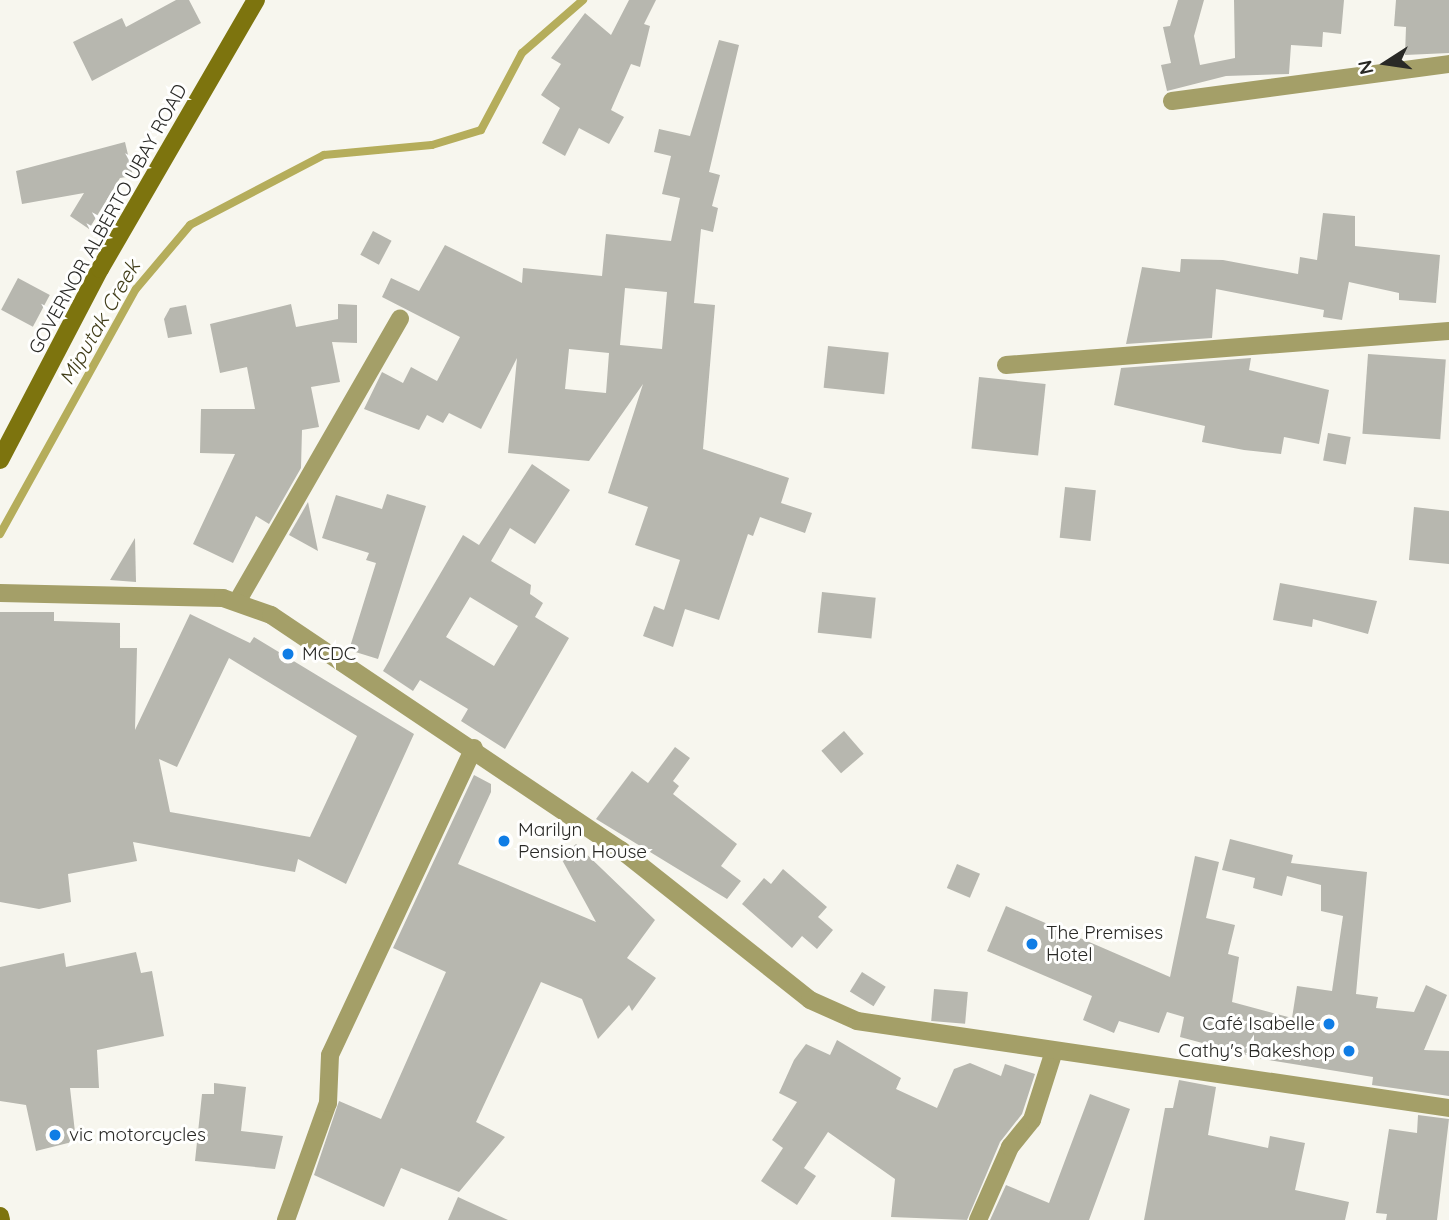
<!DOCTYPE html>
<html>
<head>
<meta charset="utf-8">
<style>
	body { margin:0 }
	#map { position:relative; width:1449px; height:1220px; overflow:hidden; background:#f7f6ee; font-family:Quicksand,sans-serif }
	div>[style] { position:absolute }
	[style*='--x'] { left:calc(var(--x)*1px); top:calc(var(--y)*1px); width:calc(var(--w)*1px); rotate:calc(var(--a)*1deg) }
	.stream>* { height:8px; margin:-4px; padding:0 4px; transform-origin:4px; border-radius:4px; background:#b5ad5b }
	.building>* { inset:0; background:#b7b7af; transform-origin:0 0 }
	.minor>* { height:18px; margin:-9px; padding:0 9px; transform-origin:9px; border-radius:9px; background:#a49f68 }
	.tertiary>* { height:18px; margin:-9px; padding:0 9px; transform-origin:9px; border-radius:9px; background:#a49f68 }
	.secondary>* { height:18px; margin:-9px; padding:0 9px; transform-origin:9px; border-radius:9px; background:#7d740e }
	.dots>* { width:19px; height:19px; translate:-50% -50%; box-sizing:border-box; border:4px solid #fffffe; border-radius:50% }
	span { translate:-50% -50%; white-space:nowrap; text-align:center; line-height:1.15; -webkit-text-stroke:6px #fffffe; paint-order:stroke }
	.street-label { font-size:19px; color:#292926 }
	.poi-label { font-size:19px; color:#292926 }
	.left { translate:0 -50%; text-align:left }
	.right { translate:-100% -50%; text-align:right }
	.water-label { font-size:21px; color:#413d19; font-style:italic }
	.north { position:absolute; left:1351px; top:28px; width:70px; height:70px; -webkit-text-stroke:5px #fffffe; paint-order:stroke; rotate:258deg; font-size:19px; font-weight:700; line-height:28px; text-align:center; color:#292926 }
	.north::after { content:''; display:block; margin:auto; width:24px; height:32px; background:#292926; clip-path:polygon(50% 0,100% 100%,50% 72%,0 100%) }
</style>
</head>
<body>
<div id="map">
	<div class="stream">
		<i style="--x:0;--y:534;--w:280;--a:-61"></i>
		<i style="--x:136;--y:289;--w:84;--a:-49.8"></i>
		<i style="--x:190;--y:225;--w:151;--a:-27.6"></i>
		<i style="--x:324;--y:155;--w:108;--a:-5.3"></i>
		<i style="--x:432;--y:145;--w:51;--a:-17"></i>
		<i style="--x:481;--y:130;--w:87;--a:-62"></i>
		<i style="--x:522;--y:53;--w:81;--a:-41"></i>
	</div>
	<div class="building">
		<i style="clip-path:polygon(176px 0,189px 0,201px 23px,92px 81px,73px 42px,122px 18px,126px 27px)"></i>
		<i style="clip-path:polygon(629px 0,656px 0,644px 24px,650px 26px,640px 67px,631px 64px,611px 110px,624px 117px,609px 144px,579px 128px,565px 156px,542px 143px,560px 108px,541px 95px,561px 64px,551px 58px,585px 13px,611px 35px)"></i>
		<i style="clip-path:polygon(1178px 0,1204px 0,1194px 36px,1200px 65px,1235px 58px,1234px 0,1344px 0,1341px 34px,1323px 32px,1322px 47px,1291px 45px,1289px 74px,1226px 76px,1167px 91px,1161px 65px,1171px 63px,1163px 27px,1170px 26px)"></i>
		<i style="clip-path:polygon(1396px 0,1449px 0,1449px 53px,1405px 55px,1406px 27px,1394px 26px)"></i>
		<i style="clip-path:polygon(evenodd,719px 40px,739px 45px,709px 172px,720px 175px,712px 206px,718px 208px,713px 232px,701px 229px,694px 303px,715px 305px,703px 449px,789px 478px,781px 503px,812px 513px,805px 533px,760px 517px,753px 536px,748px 534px,719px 620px,685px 609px,673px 647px,643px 636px,654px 606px,664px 610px,680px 560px,635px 545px,648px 507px,608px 493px,643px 384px,589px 461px,508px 453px,517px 358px,481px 429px,449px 413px,443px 423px,427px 415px,419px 430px,364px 409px,382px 372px,403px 383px,411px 367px,437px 381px,460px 337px,382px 297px,391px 278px,419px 291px,445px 245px,522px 283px,523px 268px,602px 276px,606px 234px,671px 241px,680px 198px,662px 194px,671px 156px,654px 152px,659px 129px,690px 136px,719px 40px,625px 288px,667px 292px,662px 349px,620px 345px,625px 288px,719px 40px,569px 349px,609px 353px,606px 393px,565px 389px,569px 349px)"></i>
		<i style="clip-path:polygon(125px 142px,133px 176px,120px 178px,89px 229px,70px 216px,84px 193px,22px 204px,16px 171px)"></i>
		<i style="clip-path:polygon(1323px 213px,1355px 216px,1355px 246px,1440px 255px,1436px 303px,1399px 300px,1399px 293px,1349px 282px,1342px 320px,1323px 317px,1324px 310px,1216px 289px,1212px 338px,1126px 344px,1142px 267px,1180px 272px,1181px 259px,1223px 260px,1298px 274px,1300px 257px,1317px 260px)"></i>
		<i style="left:373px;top:231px;width:21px;height:27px;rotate:28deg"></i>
		<i style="left:18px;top:278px;width:36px;height:36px;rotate:28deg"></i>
		<i style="clip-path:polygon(291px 304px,296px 327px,338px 319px,338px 304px,357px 305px,357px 343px,332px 342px,340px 382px,311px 387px,319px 427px,302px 430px,301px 468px,269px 524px,256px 516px,233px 563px,193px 544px,235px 454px,200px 453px,201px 409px,255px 409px,247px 367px,220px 373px,210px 324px)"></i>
		<i style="clip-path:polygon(186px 305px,192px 334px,168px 338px,164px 319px,170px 308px)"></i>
		<i style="left:828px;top:346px;width:61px;height:42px;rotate:6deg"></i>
		<i style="left:1368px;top:354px;width:78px;height:80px;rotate:4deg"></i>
		<i style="clip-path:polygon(1251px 358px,1249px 370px,1329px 390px,1319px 444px,1284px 437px,1281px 454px,1244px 450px,1202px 442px,1205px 426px,1114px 405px,1121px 368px)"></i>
		<i style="left:979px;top:377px;width:67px;height:72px;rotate:6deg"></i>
		<i style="left:1328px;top:433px;width:23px;height:28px;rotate:10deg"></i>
		<i style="clip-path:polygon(evenodd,532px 464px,570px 490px,535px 544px,510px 528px,491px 561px,531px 585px,530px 594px,543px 603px,535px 617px,569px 638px,505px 749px,461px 721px,468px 709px,420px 680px,413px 691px,383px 671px,463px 535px,479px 545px,532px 464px,470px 597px,518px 626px,494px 666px,446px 637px,470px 597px)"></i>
		<i style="left:1065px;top:487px;width:31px;height:51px;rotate:6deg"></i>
		<i style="clip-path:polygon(387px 494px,426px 506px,378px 659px,349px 650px,376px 563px,366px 560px,369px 553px,322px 538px,336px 495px,382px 509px)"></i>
		<i style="clip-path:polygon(308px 502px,318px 551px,289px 535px)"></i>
		<i style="clip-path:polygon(1414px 507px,1449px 511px,1449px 564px,1409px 560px)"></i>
		<i style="clip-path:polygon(135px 538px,136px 582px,110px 580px)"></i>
		<i style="clip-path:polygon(1280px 583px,1377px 601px,1368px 634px,1313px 619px,1312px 627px,1273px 620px)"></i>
		<i style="left:822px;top:592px;width:54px;height:41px;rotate:6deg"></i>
		<i style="clip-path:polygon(evenodd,0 612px,54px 612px,54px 621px,120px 623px,120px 648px,137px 648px,135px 730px,190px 614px,250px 643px,254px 637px,414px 734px,346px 884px,298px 859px,295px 872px,133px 842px,137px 861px,68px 874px,71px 902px,39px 909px,0 902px,0 612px,229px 658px,357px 736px,310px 837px,170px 812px,159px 759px,177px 767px,229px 658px)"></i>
		<i style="left:844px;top:731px;width:30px;height:30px;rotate:49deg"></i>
		<i style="clip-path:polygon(675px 747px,690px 758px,673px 781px,679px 786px,673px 794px,737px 844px,721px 866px,741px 881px,727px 899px,596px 819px,632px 771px,648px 783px)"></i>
		<i style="clip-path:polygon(474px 775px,491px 784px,491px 792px,458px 864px,596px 922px,561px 858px,576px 844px,655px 920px,627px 958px,656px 978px,632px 1011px,629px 1005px,598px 1039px,582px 999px,541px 982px,476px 1122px,505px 1137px,459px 1192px,401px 1168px,384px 1207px,314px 1175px,339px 1101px,381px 1119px,446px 972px,393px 948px)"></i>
		<i style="clip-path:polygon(1230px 839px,1293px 855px,1291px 863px,1367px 872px,1356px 994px,1378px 997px,1376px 1008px,1414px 1012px,1426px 985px,1447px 995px,1424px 1050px,1449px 1051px,1449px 1096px,1372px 1085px,1373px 1077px,1262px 1059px,1180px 1037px,1184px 1017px,1167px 1012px,1159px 1033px,1119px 1021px,1114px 1033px,1083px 1020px,1092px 996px,987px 951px,1006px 906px,1170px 977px,1195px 856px,1219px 862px,1206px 918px,1235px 925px,1228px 954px,1239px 957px,1232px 1002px,1292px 1018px,1297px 986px,1332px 991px,1343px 916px,1321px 911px,1321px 885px,1287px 876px,1282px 896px,1253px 888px,1255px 878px,1222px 870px)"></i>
		<i style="left:957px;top:864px;width:25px;height:26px;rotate:23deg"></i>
		<i style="clip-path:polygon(783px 869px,827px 907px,818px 917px,833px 930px,817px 949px,802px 936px,792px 948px,742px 904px,764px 878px,771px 884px)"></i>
		<i style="clip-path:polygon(136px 952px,141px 973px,152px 971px,164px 1036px,97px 1050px,99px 1088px,70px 1088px,76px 1141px,36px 1151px,26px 1105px,0 1101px,0 967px,64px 953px,66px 967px)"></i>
		<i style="left:862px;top:972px;width:28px;height:23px;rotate:32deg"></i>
		<i style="left:934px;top:989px;width:34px;height:32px;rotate:5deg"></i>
		<i style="clip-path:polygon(837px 1040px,901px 1078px,896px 1089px,937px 1108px,954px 1069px,970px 1063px,1001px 1076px,1005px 1064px,1035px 1074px,1022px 1114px,1000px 1142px,967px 1220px,891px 1217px,895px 1179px,828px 1132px,804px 1168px,816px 1176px,797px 1205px,761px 1181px,783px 1148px,772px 1140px,797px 1102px,779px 1093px,794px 1060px,806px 1044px,830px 1055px)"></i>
		<i style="clip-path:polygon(1179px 1080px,1216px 1087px,1208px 1135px,1268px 1148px,1270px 1136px,1305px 1143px,1295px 1190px,1349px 1202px,1345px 1220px,1144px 1220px,1165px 1108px,1173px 1108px)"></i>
		<i style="clip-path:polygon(214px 1083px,246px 1087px,241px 1131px,283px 1136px,275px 1169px,195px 1161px,202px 1094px,214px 1094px)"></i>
		<i style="clip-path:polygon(1090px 1094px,1130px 1109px,1089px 1220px,990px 1220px,1006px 1185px,1049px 1203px)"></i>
		<i style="clip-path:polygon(1418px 1115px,1449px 1119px,1437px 1220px,1386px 1220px,1387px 1214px,1376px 1213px,1389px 1129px,1417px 1133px)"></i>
		<i style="clip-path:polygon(458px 1197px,508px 1220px,448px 1220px)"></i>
	</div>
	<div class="minor">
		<i style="--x:1172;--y:101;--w:279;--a:-7.6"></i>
		<i style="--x:1006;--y:365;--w:444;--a:-4.4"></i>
		<i style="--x:237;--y:602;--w:327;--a:-60.1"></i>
		<i style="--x:286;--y:1220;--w:124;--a:-70.3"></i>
		<i style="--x:328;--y:1103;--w:48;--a:-87.6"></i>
		<i style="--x:330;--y:1055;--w:339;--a:-64.9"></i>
		<i style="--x:978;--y:1220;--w:80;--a:-66.3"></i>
		<i style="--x:1010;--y:1147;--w:35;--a:-51"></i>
		<i style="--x:1032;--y:1120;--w:69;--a:-72.3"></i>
	</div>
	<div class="tertiary">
		<i style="--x:0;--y:593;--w:223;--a:1.3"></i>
		<i style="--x:223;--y:598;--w:51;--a:19.5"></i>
		<i style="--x:271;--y:615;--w:422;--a:33.9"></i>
		<i style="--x:621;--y:850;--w:241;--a:38.4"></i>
		<i style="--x:810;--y:1000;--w:51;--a:24.1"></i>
		<i style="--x:857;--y:1021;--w:598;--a:8.36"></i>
	</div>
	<div class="secondary">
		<i style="--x:0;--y:460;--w:216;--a:-62.4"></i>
		<i style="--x:100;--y:269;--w:311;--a:-59.9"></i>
		<i style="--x:0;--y:1216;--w:4;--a:76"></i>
	</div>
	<div class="dots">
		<i style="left:288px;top:654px;background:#107de5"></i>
		<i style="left:504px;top:841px;background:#107de5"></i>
		<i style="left:1032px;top:944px;background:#107de5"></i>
		<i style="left:1329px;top:1024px;background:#107de5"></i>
		<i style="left:1349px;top:1051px;background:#107de5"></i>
		<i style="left:55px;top:1135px;background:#107de5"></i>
	</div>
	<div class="street-label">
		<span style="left:108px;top:219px;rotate:-61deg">GOVERNOR ALBERTO UBAY ROAD</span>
	</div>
	<div class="poi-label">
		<span class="left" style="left:302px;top:654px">MCDC</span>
		<span class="left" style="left:518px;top:841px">Marilyn<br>Pension House</span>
		<span class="left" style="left:1046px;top:944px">The Premises<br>Hotel</span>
		<span class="right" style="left:1315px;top:1024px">Café Isabelle</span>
		<span class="right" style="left:1335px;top:1051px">Cathy's Bakeshop</span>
		<span class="left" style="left:69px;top:1135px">vic motorcycles</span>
	</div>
	<div class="water-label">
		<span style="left:99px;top:322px;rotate:-60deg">Miputak Creek</span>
	</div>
	<div class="north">N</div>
</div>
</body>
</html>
